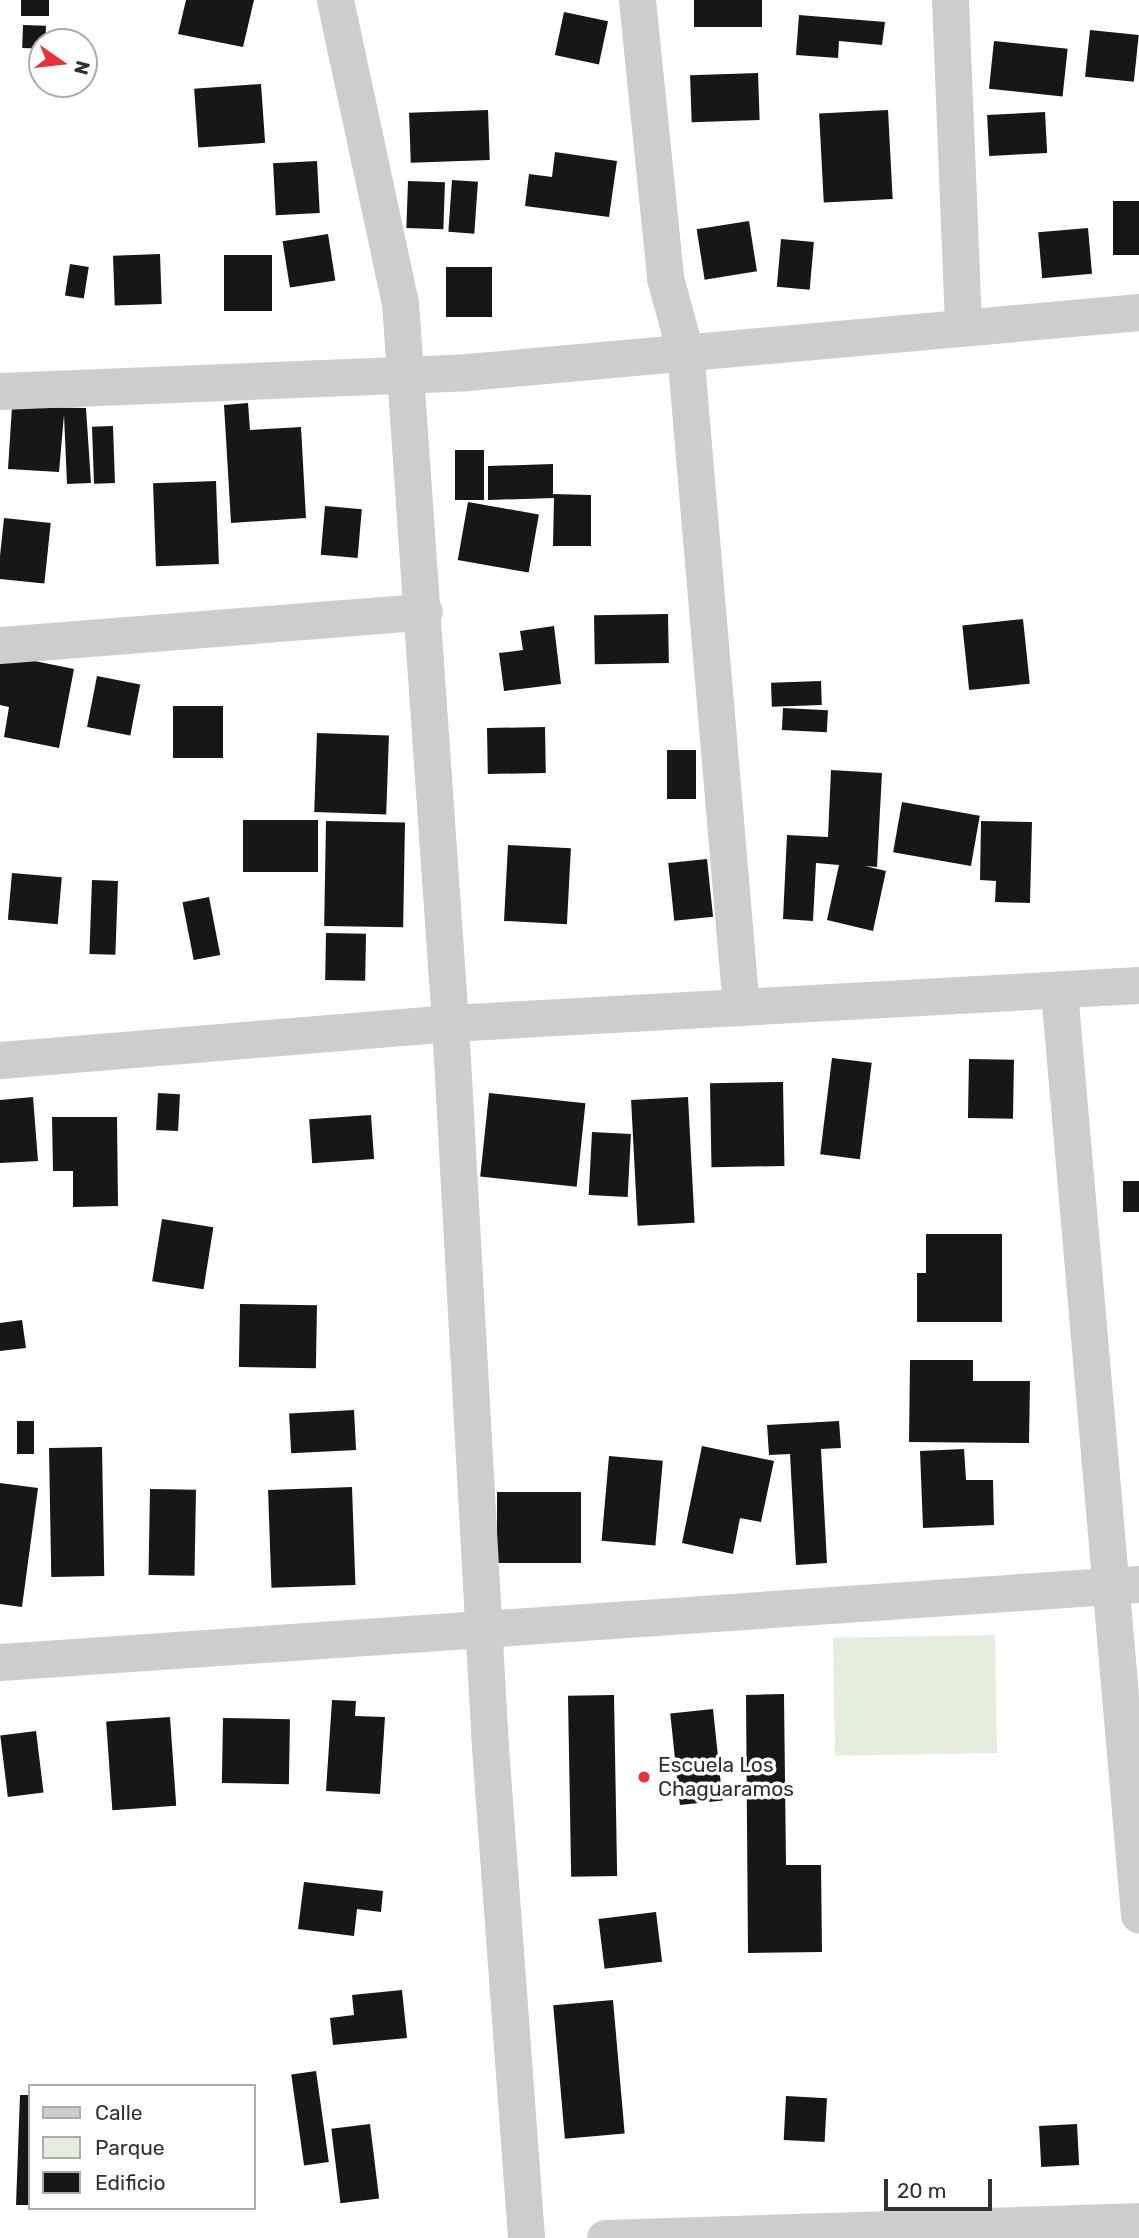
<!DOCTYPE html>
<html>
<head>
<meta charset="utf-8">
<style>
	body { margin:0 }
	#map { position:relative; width:1139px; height:2238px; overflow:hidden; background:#fff; font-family:Rubik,sans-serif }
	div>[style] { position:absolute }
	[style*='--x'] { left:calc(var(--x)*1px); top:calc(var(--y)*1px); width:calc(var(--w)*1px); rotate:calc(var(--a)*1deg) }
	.green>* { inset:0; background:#e5edde; transform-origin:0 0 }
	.building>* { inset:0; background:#171717; transform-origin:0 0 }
	.street>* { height:37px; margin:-18.5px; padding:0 18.5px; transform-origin:18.5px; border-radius:18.5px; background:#cdcdcd }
	.dots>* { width:19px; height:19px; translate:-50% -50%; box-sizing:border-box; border:4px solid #fff; border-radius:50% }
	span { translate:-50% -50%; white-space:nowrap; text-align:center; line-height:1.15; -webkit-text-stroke:7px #fff; paint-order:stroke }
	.poi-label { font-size:21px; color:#303030 }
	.left { translate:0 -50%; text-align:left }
	.legend { position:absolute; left:28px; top:2084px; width:228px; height:126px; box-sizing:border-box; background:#fff; border:2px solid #acacac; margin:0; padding:9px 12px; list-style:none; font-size:21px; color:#303030 }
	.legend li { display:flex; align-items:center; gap:14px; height:35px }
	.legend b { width:35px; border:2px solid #acacac }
	.north { position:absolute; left:28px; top:28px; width:70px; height:70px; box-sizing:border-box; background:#fff; border:2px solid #acacac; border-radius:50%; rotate:104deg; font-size:19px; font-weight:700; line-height:28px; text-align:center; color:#303030 }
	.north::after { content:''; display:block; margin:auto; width:24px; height:32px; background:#e73237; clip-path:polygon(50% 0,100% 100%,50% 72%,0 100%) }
	.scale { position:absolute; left:884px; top:2179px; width:108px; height:32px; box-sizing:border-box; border:4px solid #303030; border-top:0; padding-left:9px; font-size:21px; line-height:24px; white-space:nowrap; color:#303030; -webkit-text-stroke:5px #fff; paint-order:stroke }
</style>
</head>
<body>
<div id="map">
	<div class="green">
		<i style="left:995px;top:1635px;width:118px;height:162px;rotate:89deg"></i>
	</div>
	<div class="building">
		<i style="left:21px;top:0;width:28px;height:16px"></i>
		<i style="clip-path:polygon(186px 0,254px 0,243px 47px,178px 34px)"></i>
		<i style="left:694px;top:0;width:68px;height:27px"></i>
		<i style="left:564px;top:12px;width:45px;height:44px;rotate:12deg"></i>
		<i style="clip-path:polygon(799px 15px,885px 22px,882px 45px,839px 41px,838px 58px,796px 55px)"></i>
		<i style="left:23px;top:25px;width:23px;height:23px;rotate:2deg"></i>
		<i style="left:1090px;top:30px;width:49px;height:47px;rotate:6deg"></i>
		<i style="left:994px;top:41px;width:74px;height:48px;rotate:6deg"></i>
		<i style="left:758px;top:73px;width:47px;height:68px;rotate:88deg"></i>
		<i style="left:261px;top:84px;width:59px;height:67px;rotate:86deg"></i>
		<i style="left:488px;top:110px;width:50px;height:79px;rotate:88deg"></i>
		<i style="left:888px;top:110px;width:89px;height:69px;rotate:87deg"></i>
		<i style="left:1045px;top:112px;width:41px;height:58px;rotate:87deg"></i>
		<i style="clip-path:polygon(555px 152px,617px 161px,609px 217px,525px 206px,529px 174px,552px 177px)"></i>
		<i style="left:317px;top:161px;width:52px;height:44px;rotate:87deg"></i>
		<i style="left:452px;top:180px;width:26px;height:52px;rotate:4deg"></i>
		<i style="left:408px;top:181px;width:37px;height:47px;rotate:2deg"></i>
		<i style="left:1139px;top:201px;width:54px;height:26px;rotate:90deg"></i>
		<i style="left:749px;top:221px;width:51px;height:53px;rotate:81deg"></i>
		<i style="left:1088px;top:228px;width:46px;height:50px;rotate:85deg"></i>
		<i style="left:328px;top:234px;width:47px;height:46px;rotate:81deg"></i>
		<i style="left:781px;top:239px;width:33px;height:48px;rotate:5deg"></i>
		<i style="left:160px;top:254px;width:50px;height:47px;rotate:88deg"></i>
		<i style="left:224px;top:255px;width:48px;height:56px"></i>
		<i style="left:70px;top:264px;width:19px;height:32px;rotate:9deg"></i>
		<i style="left:446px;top:267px;width:46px;height:50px"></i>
		<i style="clip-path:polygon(248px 403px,250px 430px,301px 427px,306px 518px,231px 523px,224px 405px)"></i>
		<i style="clip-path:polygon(12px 407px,86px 408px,91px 483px,67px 484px,64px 415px,59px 472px,8px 469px)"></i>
		<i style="left:113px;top:426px;width:57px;height:21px;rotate:88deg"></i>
		<i style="left:455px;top:450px;width:29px;height:50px"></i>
		<i style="clip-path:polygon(553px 464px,553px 494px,591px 495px,591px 546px,553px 546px,554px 498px,488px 500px,488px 466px)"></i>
		<i style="left:216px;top:481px;width:83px;height:63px;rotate:88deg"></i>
		<i style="left:468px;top:502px;width:72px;height:59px;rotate:10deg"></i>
		<i style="left:325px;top:506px;width:37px;height:49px;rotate:5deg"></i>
		<i style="left:4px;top:518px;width:47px;height:61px;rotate:6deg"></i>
		<i style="left:668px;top:614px;width:49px;height:74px;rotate:89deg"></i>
		<i style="left:1023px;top:619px;width:65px;height:61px;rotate:84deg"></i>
		<i style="clip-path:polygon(554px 626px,561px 684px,504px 691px,499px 653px,523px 650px,520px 631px)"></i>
		<i style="clip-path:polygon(0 654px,74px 669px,59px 748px,4px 737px,9px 707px,0 705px)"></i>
		<i style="left:97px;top:676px;width:44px;height:52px;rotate:11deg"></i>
		<i style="left:821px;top:681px;width:24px;height:50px;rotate:88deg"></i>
		<i style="left:173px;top:706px;width:50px;height:52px"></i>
		<i style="left:783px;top:708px;width:45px;height:22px;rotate:3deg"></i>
		<i style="left:545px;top:727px;width:46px;height:58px;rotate:89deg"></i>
		<i style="left:317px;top:733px;width:72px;height:79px;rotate:2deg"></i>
		<i style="left:667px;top:750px;width:29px;height:49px"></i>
		<i style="clip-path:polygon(831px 770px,882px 773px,877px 867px,865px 866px,886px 871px,873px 931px,827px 920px,839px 865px,816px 863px,813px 921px,783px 919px,787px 835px,828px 837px)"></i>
		<i style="left:902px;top:802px;width:79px;height:51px;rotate:10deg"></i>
		<i style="left:243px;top:820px;width:75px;height:52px"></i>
		<i style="left:326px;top:821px;width:79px;height:105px;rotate:1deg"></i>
		<i style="clip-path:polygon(981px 821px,1032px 822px,1030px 903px,995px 902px,996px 881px,980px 880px)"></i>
		<i style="left:508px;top:845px;width:63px;height:76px;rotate:3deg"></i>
		<i style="left:707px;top:859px;width:58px;height:39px;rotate:84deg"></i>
		<i style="left:12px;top:873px;width:50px;height:47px;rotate:5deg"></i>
		<i style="left:92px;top:880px;width:26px;height:74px;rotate:2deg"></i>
		<i style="left:209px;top:897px;width:59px;height:27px;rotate:79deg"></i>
		<i style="left:326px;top:933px;width:40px;height:47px;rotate:1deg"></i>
		<i style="left:832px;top:1058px;width:40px;height:97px;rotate:7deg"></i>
		<i style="left:969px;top:1059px;width:45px;height:59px;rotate:1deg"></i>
		<i style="left:783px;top:1082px;width:84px;height:73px;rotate:89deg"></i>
		<i style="left:158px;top:1093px;width:22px;height:37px;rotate:3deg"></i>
		<i style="left:489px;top:1093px;width:97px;height:84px;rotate:6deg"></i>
		<i style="clip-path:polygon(33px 1097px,38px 1161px,0 1163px,0 1100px)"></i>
		<i style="left:688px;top:1097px;width:126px;height:57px;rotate:87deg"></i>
		<i style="left:371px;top:1115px;width:44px;height:62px;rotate:86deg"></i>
		<i style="clip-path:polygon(52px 1117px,117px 1117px,118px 1206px,73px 1207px,73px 1171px,53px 1171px)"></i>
		<i style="left:592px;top:1132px;width:39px;height:63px;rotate:3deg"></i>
		<i style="left:1139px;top:1181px;width:31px;height:16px;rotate:90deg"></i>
		<i style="left:162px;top:1219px;width:52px;height:63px;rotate:9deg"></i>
		<i style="clip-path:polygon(926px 1234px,1002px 1234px,1002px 1322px,917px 1322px,917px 1273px,926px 1273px)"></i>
		<i style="left:240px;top:1304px;width:77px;height:63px;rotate:1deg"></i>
		<i style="clip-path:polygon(22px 1320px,26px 1348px,0 1351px,0 1323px)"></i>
		<i style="clip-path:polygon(910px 1360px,973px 1360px,973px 1381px,1030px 1381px,1029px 1443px,909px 1442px)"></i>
		<i style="left:354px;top:1410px;width:40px;height:65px;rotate:87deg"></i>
		<i style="left:17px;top:1421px;width:17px;height:33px"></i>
		<i style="clip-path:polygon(839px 1421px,841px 1448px,821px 1449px,827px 1563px,796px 1565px,790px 1454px,769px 1455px,767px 1425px)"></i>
		<i style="clip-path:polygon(702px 1446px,774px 1461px,761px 1522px,740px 1518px,733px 1554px,682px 1543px)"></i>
		<i style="left:102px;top:1447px;width:129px;height:53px;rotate:89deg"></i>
		<i style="clip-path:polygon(964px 1449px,966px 1480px,993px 1480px,994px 1525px,923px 1528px,920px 1451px)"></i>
		<i style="left:609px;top:1456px;width:54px;height:85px;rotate:5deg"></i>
		<i style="clip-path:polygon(0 1483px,38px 1488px,22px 1607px,0 1604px)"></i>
		<i style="left:352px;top:1487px;width:98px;height:84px;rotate:88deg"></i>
		<i style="left:150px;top:1489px;width:46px;height:86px;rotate:1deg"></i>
		<i style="left:581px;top:1492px;width:71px;height:84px;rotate:90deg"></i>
		<i style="clip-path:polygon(784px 1694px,786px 1865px,821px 1865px,822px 1952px,748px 1953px,746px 1695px)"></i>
		<i style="left:614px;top:1695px;width:181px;height:46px;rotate:89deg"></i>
		<i style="clip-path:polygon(332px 1700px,356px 1701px,355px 1716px,385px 1717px,380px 1794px,326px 1791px)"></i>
		<i style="left:713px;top:1709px;width:92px;height:43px;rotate:84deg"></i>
		<i style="left:170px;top:1717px;width:89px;height:64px;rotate:86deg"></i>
		<i style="left:223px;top:1718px;width:67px;height:65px;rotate:1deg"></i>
		<i style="left:36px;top:1731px;width:62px;height:36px;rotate:83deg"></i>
		<i style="clip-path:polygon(304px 1882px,383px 1891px,381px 1912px,357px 1909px,354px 1936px,298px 1929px)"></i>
		<i style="left:656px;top:1912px;width:50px;height:58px;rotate:83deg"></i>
		<i style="clip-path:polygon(402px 1990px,407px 2038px,333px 2045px,330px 2018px,354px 2015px,352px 1995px)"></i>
		<i style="left:613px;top:2000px;width:134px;height:60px;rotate:85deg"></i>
		<i style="left:316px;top:2071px;width:92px;height:25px;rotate:82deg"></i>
		<i style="clip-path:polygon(20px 2095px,30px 2095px,30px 2205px,16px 2205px)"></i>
		<i style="left:786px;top:2096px;width:41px;height:44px;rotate:3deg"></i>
		<i style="left:370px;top:2124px;width:75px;height:39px;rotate:83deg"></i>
		<i style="left:1077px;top:2124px;width:41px;height:38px;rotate:87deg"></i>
	</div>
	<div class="street">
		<i style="--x:335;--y:0;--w:309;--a:77.9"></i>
		<i style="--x:400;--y:302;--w:723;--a:86.03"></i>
		<i style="--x:450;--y:1023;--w:725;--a:86.84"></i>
		<i style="--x:490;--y:1747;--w:492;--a:85.8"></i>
		<i style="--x:637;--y:0;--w:279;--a:84.2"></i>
		<i style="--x:665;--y:278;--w:76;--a:74.7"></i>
		<i style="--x:685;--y:351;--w:659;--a:85.13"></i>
		<i style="--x:950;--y:0;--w:327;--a:87.7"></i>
		<i style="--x:0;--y:391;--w:467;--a:-2.3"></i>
		<i style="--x:467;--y:372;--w:675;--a:-5.1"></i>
		<i style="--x:0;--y:645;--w:425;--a:-4.5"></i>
		<i style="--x:1059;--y:991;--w:927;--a:85.05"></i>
		<i style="--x:0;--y:1060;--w:452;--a:-4.7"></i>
		<i style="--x:450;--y:1023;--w:690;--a:-3.16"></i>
		<i style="--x:0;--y:1662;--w:1142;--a:-3.92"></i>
		<i style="--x:605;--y:2238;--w:534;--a:-1.82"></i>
	</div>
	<div class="dots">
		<i style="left:644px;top:1777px;background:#e73237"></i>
	</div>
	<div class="poi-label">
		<span class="left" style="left:658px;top:1777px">Escuela Los<br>Chaguaramos</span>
	</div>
	<ul class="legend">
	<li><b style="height:9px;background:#cdcdcd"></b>Calle</li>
	<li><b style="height:19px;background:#e5edde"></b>Parque</li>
	<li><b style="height:19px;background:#171717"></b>Edificio</li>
	</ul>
	<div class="north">N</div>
	<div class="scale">20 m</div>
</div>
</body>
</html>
